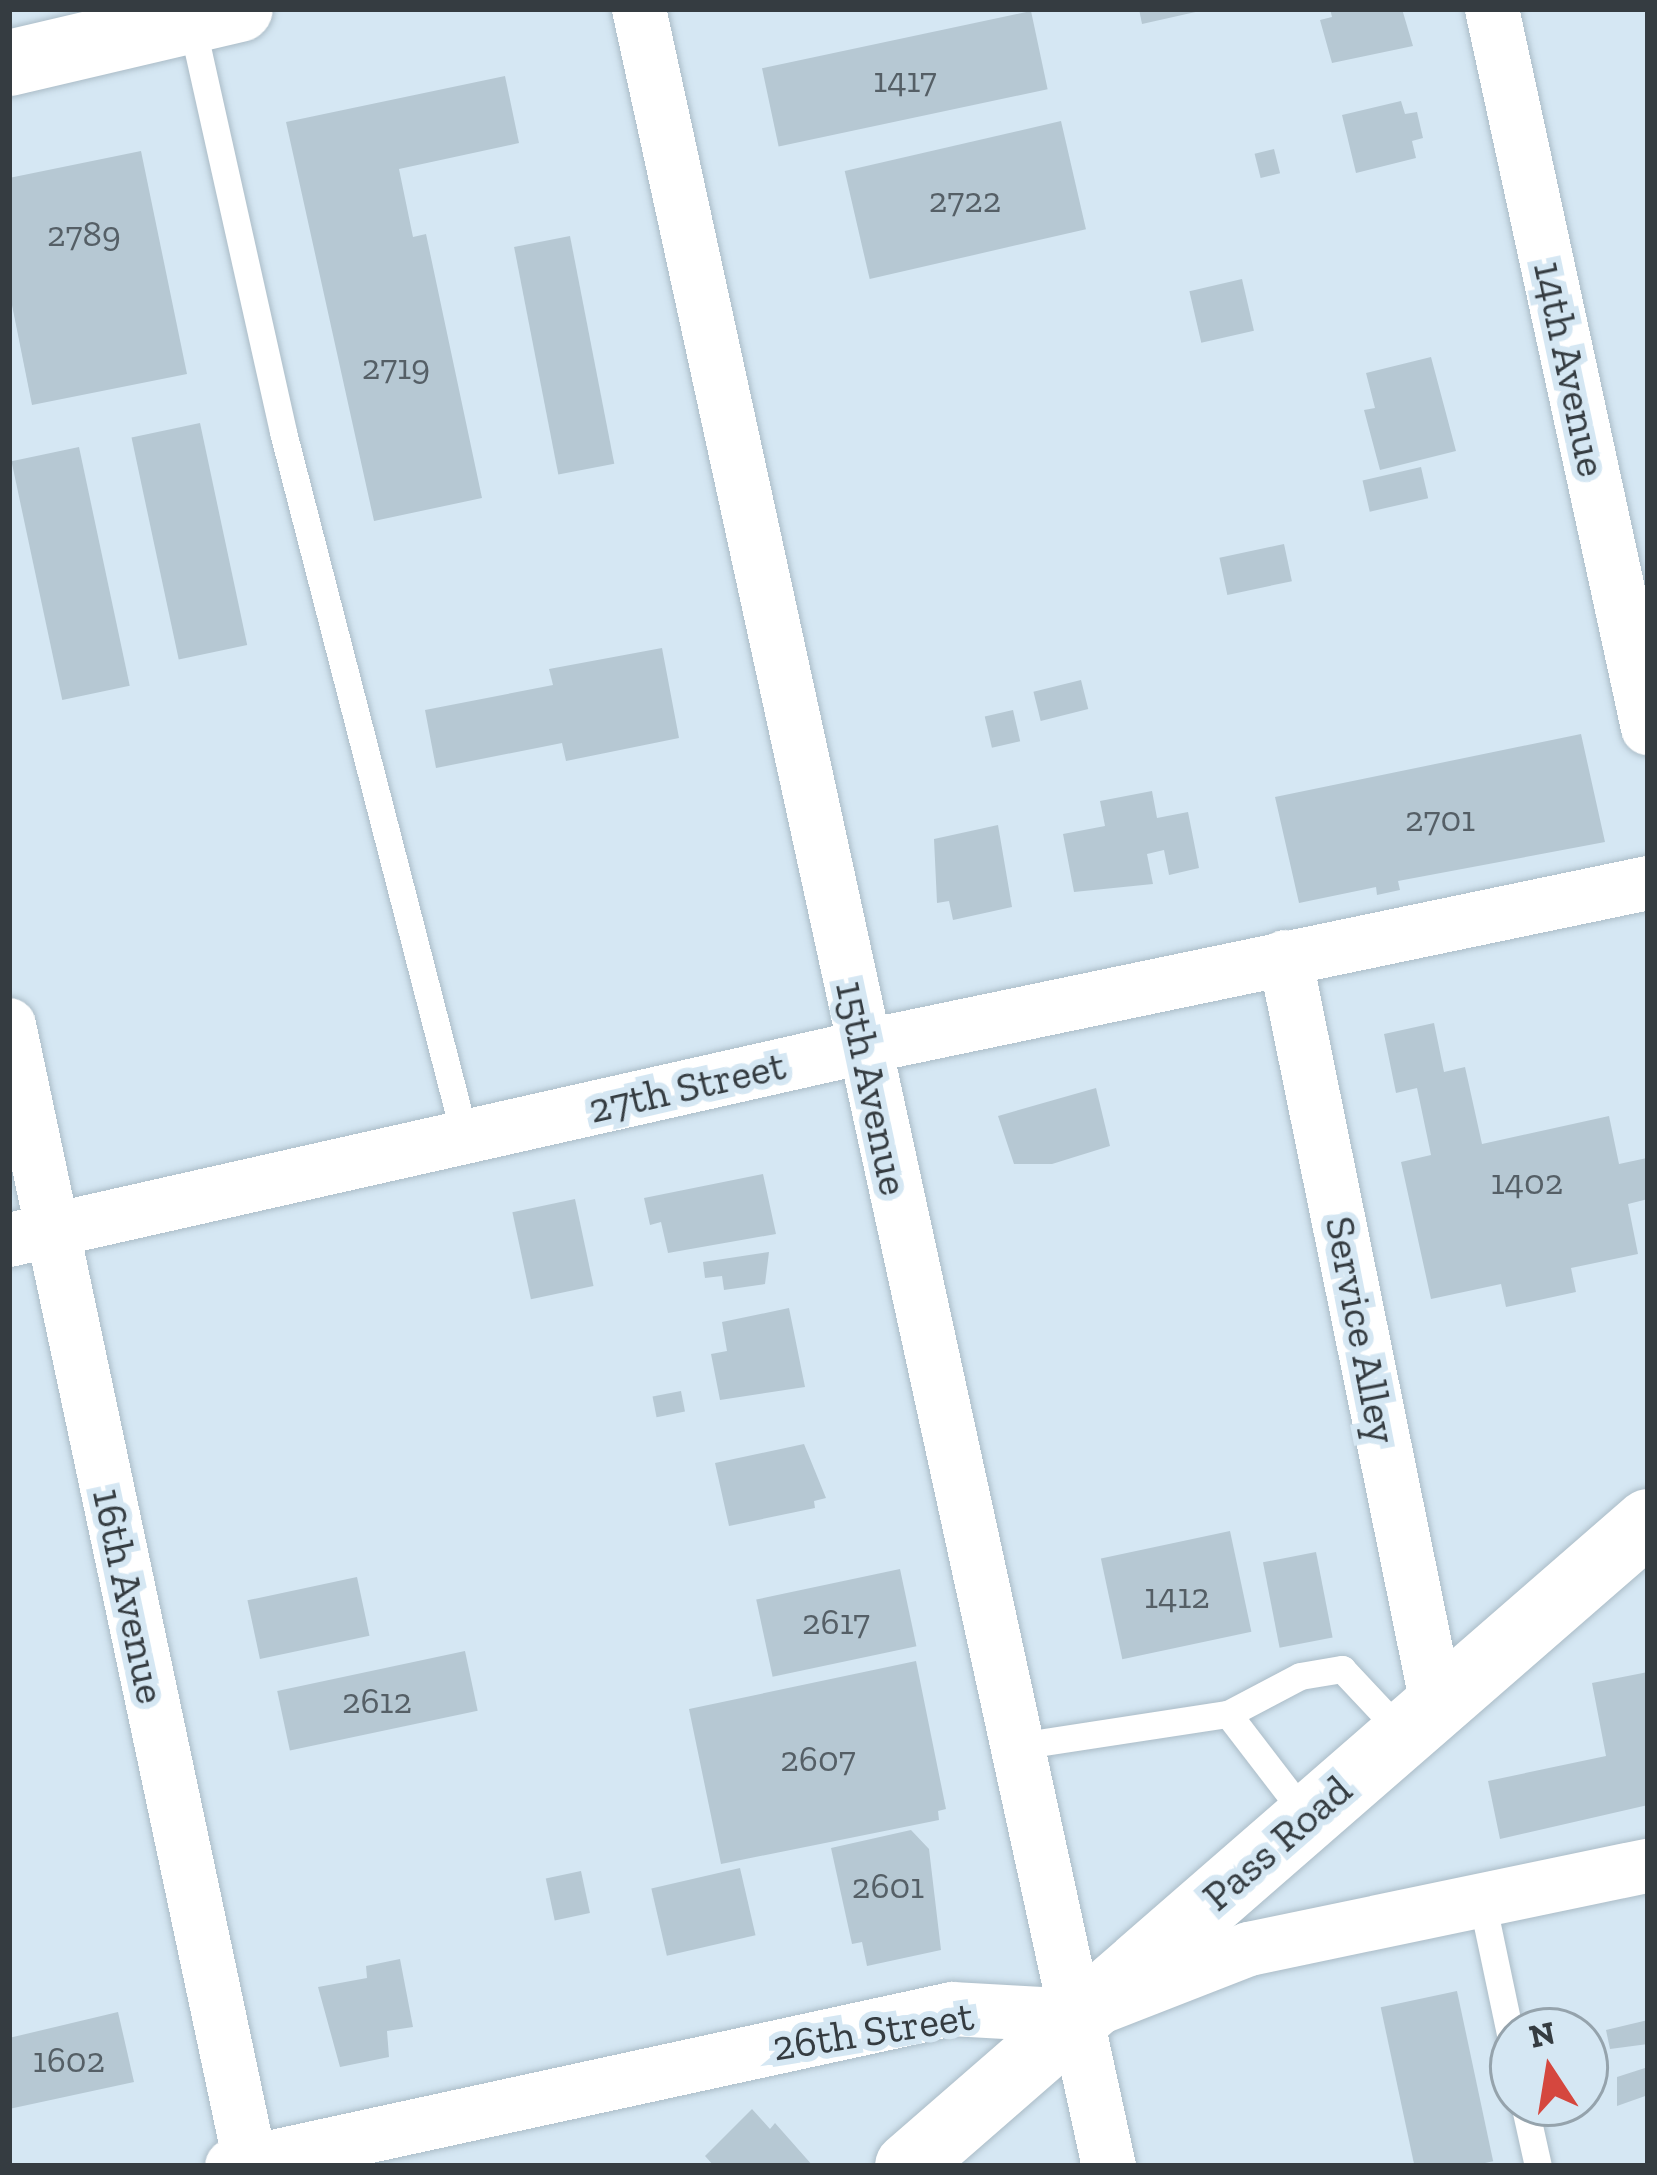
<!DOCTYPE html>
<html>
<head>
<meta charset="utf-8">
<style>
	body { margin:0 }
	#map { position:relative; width:1657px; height:2175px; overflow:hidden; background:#d5e7f3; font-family:"Zilla Slab",serif }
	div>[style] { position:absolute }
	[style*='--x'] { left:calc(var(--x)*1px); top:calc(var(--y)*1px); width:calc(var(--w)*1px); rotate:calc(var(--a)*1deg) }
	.building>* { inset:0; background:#b6c8d3; transform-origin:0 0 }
	.roads { filter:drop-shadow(0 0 3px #abbcc7) drop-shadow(0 0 3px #abbcc7) }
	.service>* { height:27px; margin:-13.5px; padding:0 13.5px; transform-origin:13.5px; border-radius:13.5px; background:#fff }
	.minor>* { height:54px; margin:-27px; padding:0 27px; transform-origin:27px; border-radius:27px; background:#fff }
	.secondary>* { height:66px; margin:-33px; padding:0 33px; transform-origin:33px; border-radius:33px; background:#fff }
	.primary>* { height:66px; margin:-33px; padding:0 33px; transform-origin:33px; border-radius:33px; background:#fff }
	span { translate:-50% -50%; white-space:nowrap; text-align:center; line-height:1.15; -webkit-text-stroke:12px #d5e7f3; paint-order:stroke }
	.number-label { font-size:36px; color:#555f66 }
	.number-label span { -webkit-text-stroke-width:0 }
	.street-label { font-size:42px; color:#353c41 }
	.frame { position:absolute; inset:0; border:12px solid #353c41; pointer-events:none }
	.north { position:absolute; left:1489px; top:2007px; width:120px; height:120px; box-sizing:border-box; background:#d5e7f3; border:3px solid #95a3ac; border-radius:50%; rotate:348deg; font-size:33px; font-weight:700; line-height:48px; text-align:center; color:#353c41 }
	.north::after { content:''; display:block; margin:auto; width:42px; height:54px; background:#d5473e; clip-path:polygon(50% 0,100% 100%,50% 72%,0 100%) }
</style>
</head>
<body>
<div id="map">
	<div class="building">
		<i style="clip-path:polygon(1139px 9px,1200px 9px,1200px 11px,1142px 24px)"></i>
		<i style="clip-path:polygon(1330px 9px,1402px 9px,1413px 46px,1332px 63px,1320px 20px,1332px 17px)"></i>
		<i style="left:1031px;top:11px;width:80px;height:275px;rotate:78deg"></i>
		<i style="clip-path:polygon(505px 76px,519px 143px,399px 169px,413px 237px,426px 234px,482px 498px,374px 521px,286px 122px)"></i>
		<i style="clip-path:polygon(1401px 101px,1405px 114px,1417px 112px,1423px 138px,1412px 141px,1416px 158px,1356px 173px,1342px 115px)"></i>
		<i style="left:1061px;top:121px;width:111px;height:222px;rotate:77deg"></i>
		<i style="left:1274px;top:149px;width:25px;height:20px;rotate:76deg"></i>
		<i style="clip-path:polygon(141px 151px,187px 374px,32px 405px,9px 290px,9px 178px)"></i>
		<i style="left:570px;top:236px;width:232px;height:57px;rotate:79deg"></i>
		<i style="left:1242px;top:279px;width:53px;height:54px;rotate:77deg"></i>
		<i style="clip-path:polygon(1431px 357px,1456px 451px,1380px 470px,1364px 410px,1375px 408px,1366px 373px)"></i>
		<i style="left:200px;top:423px;width:227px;height:70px;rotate:78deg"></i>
		<i style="left:79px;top:447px;width:244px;height:69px;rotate:78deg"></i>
		<i style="left:1421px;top:467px;width:32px;height:60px;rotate:77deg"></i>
		<i style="left:1284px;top:544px;width:38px;height:66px;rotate:78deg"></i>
		<i style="clip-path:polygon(662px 648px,679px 738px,566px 761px,562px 743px,436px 768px,425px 710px,553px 685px,549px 669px)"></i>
		<i style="left:1081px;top:680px;width:30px;height:49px;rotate:76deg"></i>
		<i style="left:1013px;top:710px;width:32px;height:29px;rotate:77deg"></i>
		<i style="clip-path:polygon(1581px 734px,1605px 842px,1398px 881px,1400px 890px,1377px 895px,1376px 887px,1299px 903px,1275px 797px)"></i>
		<i style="clip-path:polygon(1152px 791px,1157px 818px,1188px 812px,1199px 868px,1169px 875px,1164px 850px,1147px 854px,1153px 884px,1074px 892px,1063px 834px,1105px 826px,1100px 801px)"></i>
		<i style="clip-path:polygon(998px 825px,1012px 907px,953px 920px,949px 901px,937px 903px,934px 839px)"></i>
		<i style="clip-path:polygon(1434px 1023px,1444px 1072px,1465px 1067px,1482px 1144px,1609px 1116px,1619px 1164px,1647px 1158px,1648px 1199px,1628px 1204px,1638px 1254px,1571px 1268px,1576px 1292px,1506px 1307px,1501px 1284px,1431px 1299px,1401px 1162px,1431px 1155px,1417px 1088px,1396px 1093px,1384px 1034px)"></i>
		<i style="clip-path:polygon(1096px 1088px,1110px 1146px,1052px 1164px,1014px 1164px,998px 1116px)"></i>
		<i style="clip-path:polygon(763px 1174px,776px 1234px,668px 1253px,661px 1222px,650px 1225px,644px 1198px)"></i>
		<i style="left:575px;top:1199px;width:89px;height:64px;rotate:78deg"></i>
		<i style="clip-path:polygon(769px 1252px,765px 1284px,724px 1290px,722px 1276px,705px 1278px,703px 1262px)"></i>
		<i style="clip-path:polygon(789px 1308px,805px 1387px,720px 1400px,711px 1354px,727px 1351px,722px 1322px)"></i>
		<i style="left:681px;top:1391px;width:21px;height:29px;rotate:79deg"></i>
		<i style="clip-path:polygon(804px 1444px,826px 1498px,814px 1501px,815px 1508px,729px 1526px,715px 1463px)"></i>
		<i style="left:1230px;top:1531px;width:103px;height:132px;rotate:78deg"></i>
		<i style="left:1316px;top:1552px;width:87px;height:54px;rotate:79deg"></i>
		<i style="left:900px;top:1569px;width:79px;height:147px;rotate:78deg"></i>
		<i style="left:357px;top:1577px;width:60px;height:112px;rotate:78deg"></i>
		<i style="left:465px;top:1651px;width:61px;height:192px;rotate:78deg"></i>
		<i style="clip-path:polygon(916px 1661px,946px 1809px,938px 1811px,939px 1820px,721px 1864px,689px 1709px)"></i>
		<i style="clip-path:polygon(1648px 1672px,1648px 1805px,1500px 1839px,1488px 1781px,1606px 1756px,1592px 1683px)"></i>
		<i style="clip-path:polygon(911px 1830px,929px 1849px,941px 1950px,867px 1966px,862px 1942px,852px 1944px,831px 1848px)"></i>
		<i style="left:740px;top:1868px;width:69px;height:91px;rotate:77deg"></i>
		<i style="left:581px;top:1871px;width:43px;height:36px;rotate:78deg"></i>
		<i style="clip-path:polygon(400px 1959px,413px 2027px,387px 2031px,389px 2057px,340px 2067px,318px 1987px,367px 1978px,366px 1966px)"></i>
		<i style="left:1457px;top:1991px;width:174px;height:78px;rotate:78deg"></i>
		<i style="clip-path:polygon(118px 2012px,134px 2082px,9px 2109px,9px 2038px)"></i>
		<i style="clip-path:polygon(1648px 2020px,1648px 2044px,1610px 2049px,1606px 2030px)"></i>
		<i style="clip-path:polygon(1645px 2068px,1648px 2095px,1617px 2106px,1617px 2077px)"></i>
		<i style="clip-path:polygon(752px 2109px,770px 2129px,775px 2123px,813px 2166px,714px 2166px,705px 2156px)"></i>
	</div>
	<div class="roads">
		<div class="service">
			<i style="--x:191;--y:20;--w:422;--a:77.4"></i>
			<i style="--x:283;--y:432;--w:729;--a:75.54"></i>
			<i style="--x:1228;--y:1714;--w:130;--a:52.5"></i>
			<i style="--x:1018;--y:1746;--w:212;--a:-8.7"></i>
			<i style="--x:1228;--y:1714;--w:81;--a:-27.8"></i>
			<i style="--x:1300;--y:1676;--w:43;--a:-9.5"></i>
			<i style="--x:1342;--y:1669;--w:89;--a:46.8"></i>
			<i style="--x:1482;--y:1901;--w:150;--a:78.1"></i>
			<i style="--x:1524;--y:2103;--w:65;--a:77.5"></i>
		</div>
		<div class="minor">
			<i style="--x:639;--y:9;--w:2208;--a:77.71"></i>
			<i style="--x:1492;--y:9;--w:736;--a:77.76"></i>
			<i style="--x:1285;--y:957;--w:762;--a:78.5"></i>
			<i style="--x:9;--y:1025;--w:1166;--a:78.03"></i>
			<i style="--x:9;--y:1240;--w:876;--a:-12.73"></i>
			<i style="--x:863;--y:1047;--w:802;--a:-11.8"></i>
			<i style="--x:232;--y:2166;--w:737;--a:-12.3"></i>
			<i style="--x:952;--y:2009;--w:125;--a:3.2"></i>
			<i style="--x:1077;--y:2016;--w:185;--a:-21.3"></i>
			<i style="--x:1249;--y:1949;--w:408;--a:-11.8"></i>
		</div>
		<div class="secondary">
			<i style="--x:9;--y:63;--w:237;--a:-13.2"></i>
		</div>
		<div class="primary">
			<i style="--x:908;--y:2166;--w:981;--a:-41.03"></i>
		</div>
	</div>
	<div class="number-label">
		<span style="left:905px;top:80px">1417</span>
		<span style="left:965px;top:200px">2722</span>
		<span style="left:84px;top:234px">2789</span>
		<span style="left:396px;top:367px">2719</span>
		<span style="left:1440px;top:819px">2701</span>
		<span style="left:1527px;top:1182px">1402</span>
		<span style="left:1177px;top:1596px">1412</span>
		<span style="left:836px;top:1622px">2617</span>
		<span style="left:377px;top:1701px">2612</span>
		<span style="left:818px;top:1759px">2607</span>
		<span style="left:888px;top:1886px">2601</span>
		<span style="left:69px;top:2060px">1602</span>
	</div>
	<div class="street-label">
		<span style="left:1570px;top:369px;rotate:78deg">14th Avenue</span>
		<span style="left:687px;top:1087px;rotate:-13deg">27th Street</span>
		<span style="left:872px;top:1088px;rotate:78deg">15th Avenue</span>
		<span style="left:1361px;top:1330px;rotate:79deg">Service Alley</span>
		<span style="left:129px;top:1596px;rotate:78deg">16th Avenue</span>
		<span style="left:1277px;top:1843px;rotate:-41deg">Pass Road</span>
		<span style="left:873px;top:2031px;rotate:-9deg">26th Street</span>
	</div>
	<div class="frame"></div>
	<div class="north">N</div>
</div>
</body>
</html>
